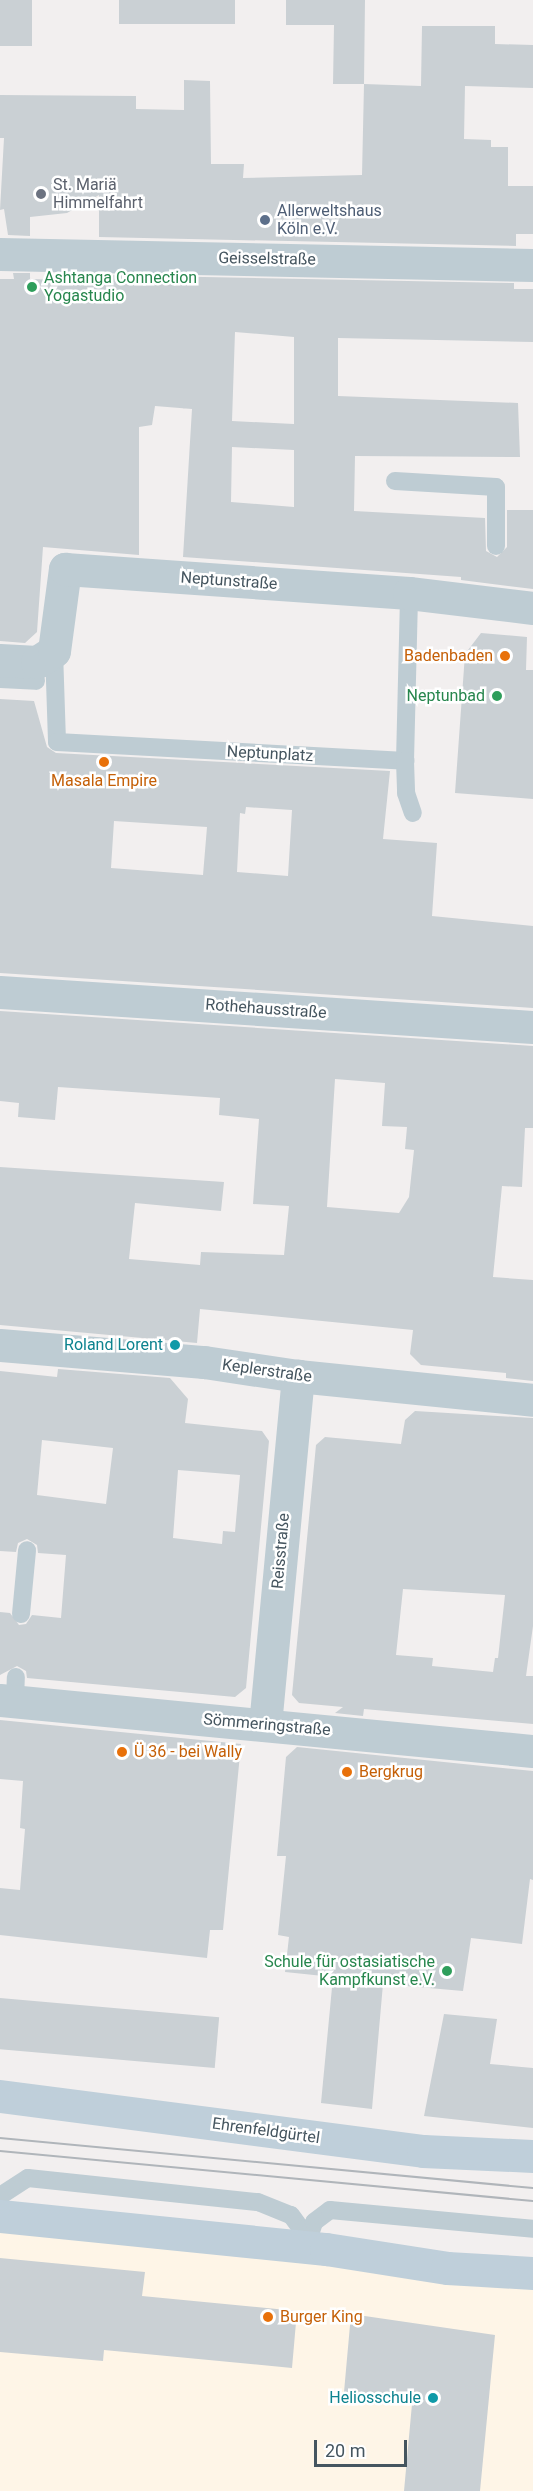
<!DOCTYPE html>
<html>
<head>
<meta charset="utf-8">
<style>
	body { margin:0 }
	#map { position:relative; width:533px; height:2491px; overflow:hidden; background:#f2efef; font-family:Roboto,sans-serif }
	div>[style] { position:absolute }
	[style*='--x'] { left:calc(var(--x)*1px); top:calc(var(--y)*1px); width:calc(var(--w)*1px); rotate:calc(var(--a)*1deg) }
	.commercial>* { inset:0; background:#fef5e7 }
	.building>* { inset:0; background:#cad0d4; transform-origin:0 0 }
	.service>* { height:18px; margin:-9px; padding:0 9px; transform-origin:9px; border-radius:9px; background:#beccd3 }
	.minor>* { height:33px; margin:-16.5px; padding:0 16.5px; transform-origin:16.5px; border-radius:16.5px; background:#beccd3 }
	.secondary>* { height:33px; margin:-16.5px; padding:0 16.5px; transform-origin:16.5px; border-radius:16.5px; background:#bfcfda }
	.tram>* { height:1.5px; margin:-0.75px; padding:0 0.75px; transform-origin:0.75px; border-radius:0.75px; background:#b0b5ba }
	.dots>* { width:16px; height:16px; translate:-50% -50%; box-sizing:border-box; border:3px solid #fff; border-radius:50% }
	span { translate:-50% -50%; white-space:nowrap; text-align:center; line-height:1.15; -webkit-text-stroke:5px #fff; paint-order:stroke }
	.worship-label { font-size:16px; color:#5b616d }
	.left { translate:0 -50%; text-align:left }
	.service-label { font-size:16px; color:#4e5e75 }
	.street-label { font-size:16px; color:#45555f }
	.leisure-label { font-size:16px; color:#27864d }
	.right { translate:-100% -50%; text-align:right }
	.food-label { font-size:16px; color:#c56008 }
	.culture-label { font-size:16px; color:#0d838f }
	.scale { position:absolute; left:314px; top:2440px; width:93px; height:27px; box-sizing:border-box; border:3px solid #45555f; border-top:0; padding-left:8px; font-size:18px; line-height:21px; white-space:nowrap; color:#45555f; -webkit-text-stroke:4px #fff; paint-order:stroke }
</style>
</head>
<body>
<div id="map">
	<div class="commercial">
		<i style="clip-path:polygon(0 2229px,533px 2284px,533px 2491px,0 2491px)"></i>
	</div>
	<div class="building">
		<i style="left:0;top:0;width:32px;height:46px"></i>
		<i style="left:119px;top:0;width:116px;height:24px"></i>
		<i style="clip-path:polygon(286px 0,365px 0,364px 84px,421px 86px,422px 26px,495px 26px,495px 44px,533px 45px,533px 88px,465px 86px,464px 139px,491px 140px,491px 147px,508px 147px,508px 186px,533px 186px,533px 234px,516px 234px,516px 246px,99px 237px,99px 195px,67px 213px,30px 217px,30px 236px,8px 235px,4px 209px,0 210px,4px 138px,0 138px,0 95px,136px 96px,136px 109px,184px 110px,184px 80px,210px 81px,211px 164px,244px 164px,243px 178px,362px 175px,364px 84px,333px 84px,334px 25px,286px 25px)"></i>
		<i style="clip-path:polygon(evenodd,13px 273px,30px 273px,30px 279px,99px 281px,99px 275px,514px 283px,514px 289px,533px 289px,533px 342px,338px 338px,338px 396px,518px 403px,520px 457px,355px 456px,354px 511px,485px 518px,486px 551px,497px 557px,507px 547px,507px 510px,533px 510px,533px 589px,461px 580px,461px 577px,183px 557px,192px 409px,155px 406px,152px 425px,139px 427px,139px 555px,43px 547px,37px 632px,25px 643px,0 641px,0 279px,14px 279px,13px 273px,235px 332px,294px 337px,294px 424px,232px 421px,235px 332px,13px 273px,232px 447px,294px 450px,294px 507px,231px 502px,232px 447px)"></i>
		<i style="clip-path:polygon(481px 633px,527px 637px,526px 670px,533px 670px,533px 799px,455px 793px,465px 654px)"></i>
		<i style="clip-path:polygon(evenodd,0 699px,34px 701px,47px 747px,56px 753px,390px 771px,383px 839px,437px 843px,432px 916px,533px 926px,533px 1008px,0 973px,0 699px,246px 807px,292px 810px,288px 876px,237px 872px,240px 813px,245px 814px,246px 807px,0 699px,114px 821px,207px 827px,203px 875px,111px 868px,114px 821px)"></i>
		<i style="clip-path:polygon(evenodd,0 1011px,533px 1046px,533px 1128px,525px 1128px,522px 1187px,502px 1186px,493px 1277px,533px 1280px,533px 1381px,506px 1378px,506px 1373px,421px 1365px,410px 1354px,413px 1330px,200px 1309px,197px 1343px,0 1325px,0 1167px,224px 1182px,221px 1211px,135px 1203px,129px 1259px,200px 1265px,201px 1252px,284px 1255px,289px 1206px,253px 1204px,259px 1119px,219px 1115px,220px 1098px,58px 1087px,55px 1120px,18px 1117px,19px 1103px,0 1101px,0 1011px,335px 1079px,385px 1083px,382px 1126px,407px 1127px,405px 1149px,414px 1150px,409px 1197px,399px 1213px,327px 1207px,335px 1079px)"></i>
		<i style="clip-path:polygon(evenodd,58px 1369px,170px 1378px,188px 1399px,185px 1423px,262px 1431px,269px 1441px,246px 1688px,235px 1697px,27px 1678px,26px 1671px,17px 1666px,0 1675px,0 1612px,10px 1613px,19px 1625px,26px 1624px,32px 1615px,61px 1618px,66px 1555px,38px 1553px,37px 1545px,27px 1539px,18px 1543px,16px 1552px,0 1551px,0 1371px,57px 1377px,58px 1369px,42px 1440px,113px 1448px,106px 1504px,37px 1495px,42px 1440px,58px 1369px,178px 1470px,240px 1475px,235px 1532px,223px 1531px,222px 1544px,173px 1538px,178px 1470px)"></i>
		<i style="clip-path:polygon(evenodd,415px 1411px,533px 1418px,533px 1626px,526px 1676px,533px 1676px,533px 1724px,364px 1709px,363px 1716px,335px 1713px,343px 1707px,299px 1703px,292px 1695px,316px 1445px,325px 1437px,401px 1444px,405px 1420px,415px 1411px,403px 1589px,505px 1595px,498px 1658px,495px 1658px,493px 1672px,432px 1666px,433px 1658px,396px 1655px,403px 1589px)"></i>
		<i style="clip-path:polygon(0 1720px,241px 1744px,223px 1930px,210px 1930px,207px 1958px,0 1935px,0 1888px,20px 1890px,25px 1829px,20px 1828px,23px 1781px,0 1779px)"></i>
		<i style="clip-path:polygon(297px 1747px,533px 1771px,533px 1880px,530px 1879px,522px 1944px,471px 1938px,463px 1991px,383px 1984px,372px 2109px,321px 2103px,333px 1977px,285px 1972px,289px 1937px,278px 1935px,286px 1856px,277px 1856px,286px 1757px)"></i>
		<i style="left:0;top:1998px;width:220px;height:51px;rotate:5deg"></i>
		<i style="clip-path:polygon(444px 2014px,497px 2019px,490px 2064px,533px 2068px,533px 2128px,424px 2116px)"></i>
		<i style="clip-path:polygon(0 2258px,145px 2272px,142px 2296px,297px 2311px,292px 2368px,104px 2350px,103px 2361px,0 2352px)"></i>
		<i style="clip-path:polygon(351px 2314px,495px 2335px,480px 2491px,404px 2491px,412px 2404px,344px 2392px)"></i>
	</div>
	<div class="service">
		<i style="--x:395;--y:481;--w:101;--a:3.4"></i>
		<i style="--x:496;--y:487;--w:59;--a:90"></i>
		<i style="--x:54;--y:651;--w:91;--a:88.1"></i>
		<i style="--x:57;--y:742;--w:349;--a:3.1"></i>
		<i style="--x:405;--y:761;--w:168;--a:-88.6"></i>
		<i style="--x:0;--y:679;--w:36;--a:3"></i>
		<i style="--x:405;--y:761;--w:32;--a:88"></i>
		<i style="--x:406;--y:793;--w:21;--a:71"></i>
		<i style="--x:21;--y:1614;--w:64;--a:-84.6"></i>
		<i style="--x:15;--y:1701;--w:24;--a:-88"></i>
		<i style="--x:0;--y:2196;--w:33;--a:-33"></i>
		<i style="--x:28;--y:2178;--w:231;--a:6"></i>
		<i style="--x:258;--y:2202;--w:35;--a:22"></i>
		<i style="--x:291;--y:2215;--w:17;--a:54"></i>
		<i style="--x:301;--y:2229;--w:19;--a:74"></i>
		<i style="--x:306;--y:2247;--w:26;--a:-72"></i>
		<i style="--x:314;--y:2222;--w:20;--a:-37"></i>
		<i style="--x:330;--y:2210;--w:204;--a:5.3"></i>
	</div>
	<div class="minor">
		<i style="--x:0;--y:254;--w:533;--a:1.18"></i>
		<i style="--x:0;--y:660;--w:37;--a:3"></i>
		<i style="--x:37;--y:662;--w:20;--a:-33"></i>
		<i style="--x:54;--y:651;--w:83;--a:-82.4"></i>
		<i style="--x:65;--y:569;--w:345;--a:4"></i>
		<i style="--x:409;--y:593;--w:125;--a:6.9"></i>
		<i style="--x:0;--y:992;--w:534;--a:3.76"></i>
		<i style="--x:0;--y:1345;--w:205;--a:4.8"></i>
		<i style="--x:204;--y:1362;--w:95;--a:8.5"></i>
		<i style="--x:298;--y:1376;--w:236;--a:5.8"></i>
		<i style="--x:0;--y:1700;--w:535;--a:5.47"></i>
		<i style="--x:265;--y:1725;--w:351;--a:-84.6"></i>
	</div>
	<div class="secondary">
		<i style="--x:0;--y:2096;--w:427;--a:7.4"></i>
		<i style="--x:423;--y:2151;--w:110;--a:2.6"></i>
		<i style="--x:0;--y:2216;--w:328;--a:5.8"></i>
		<i style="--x:326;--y:2249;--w:122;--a:8.9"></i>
		<i style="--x:447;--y:2268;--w:86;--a:3.3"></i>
	</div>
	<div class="tram">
		<i style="--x:0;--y:2138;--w:535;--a:5.36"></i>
		<i style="--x:0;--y:2151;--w:535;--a:5.36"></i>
	</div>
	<div class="dots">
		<i style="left:41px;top:194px;background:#6b7280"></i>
		<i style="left:265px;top:220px;background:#5c6f8a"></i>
		<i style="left:32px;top:287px;background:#2e9e5b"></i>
		<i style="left:505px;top:656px;background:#e8710a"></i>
		<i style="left:497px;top:696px;background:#2e9e5b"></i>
		<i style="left:104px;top:762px;background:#e8710a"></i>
		<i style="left:175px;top:1345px;background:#0f9aa8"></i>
		<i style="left:122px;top:1752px;background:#e8710a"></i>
		<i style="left:347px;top:1772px;background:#e8710a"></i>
		<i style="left:447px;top:1971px;background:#2e9e5b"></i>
		<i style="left:268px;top:2317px;background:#e8710a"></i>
		<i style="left:433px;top:2398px;background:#0f9aa8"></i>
	</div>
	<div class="worship-label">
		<span class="left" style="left:53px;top:194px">St. Mariä<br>Himmelfahrt</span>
	</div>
	<div class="service-label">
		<span class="left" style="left:277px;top:220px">Allerweltshaus<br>Köln e.V.</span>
	</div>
	<div class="street-label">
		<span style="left:267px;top:259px;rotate:1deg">Geisselstraße</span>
		<span style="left:229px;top:581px;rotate:4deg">Neptunstraße</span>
		<span style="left:270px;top:754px;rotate:3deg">Neptunplatz</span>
		<span style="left:266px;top:1009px;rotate:4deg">Rothehausstraße</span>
		<span style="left:267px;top:1371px;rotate:8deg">Keplerstraße</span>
		<span style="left:281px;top:1551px;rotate:-85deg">Reisstraße</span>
		<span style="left:267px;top:1725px;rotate:5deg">Sömmeringstraße</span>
		<span style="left:266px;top:2131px;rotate:8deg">Ehrenfeldgürtel</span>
	</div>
	<div class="leisure-label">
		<span class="left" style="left:44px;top:287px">Ashtanga Connection<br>Yogastudio</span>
		<span class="right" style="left:485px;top:696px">Neptunbad</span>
		<span class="right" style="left:435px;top:1971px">Schule für ostasiatische<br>Kampfkunst e.V.</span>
	</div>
	<div class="food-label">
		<span class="right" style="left:493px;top:656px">Badenbaden</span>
		<span style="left:104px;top:781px">Masala Empire</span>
		<span class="left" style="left:134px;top:1752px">Ü 36 - bei Wally</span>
		<span class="left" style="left:359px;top:1772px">Bergkrug</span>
		<span class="left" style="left:280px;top:2317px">Burger King</span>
	</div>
	<div class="culture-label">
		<span class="right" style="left:163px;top:1345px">Roland Lorent</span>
		<span class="right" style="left:421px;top:2398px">Heliosschule</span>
	</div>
	<div class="scale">20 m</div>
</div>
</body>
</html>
